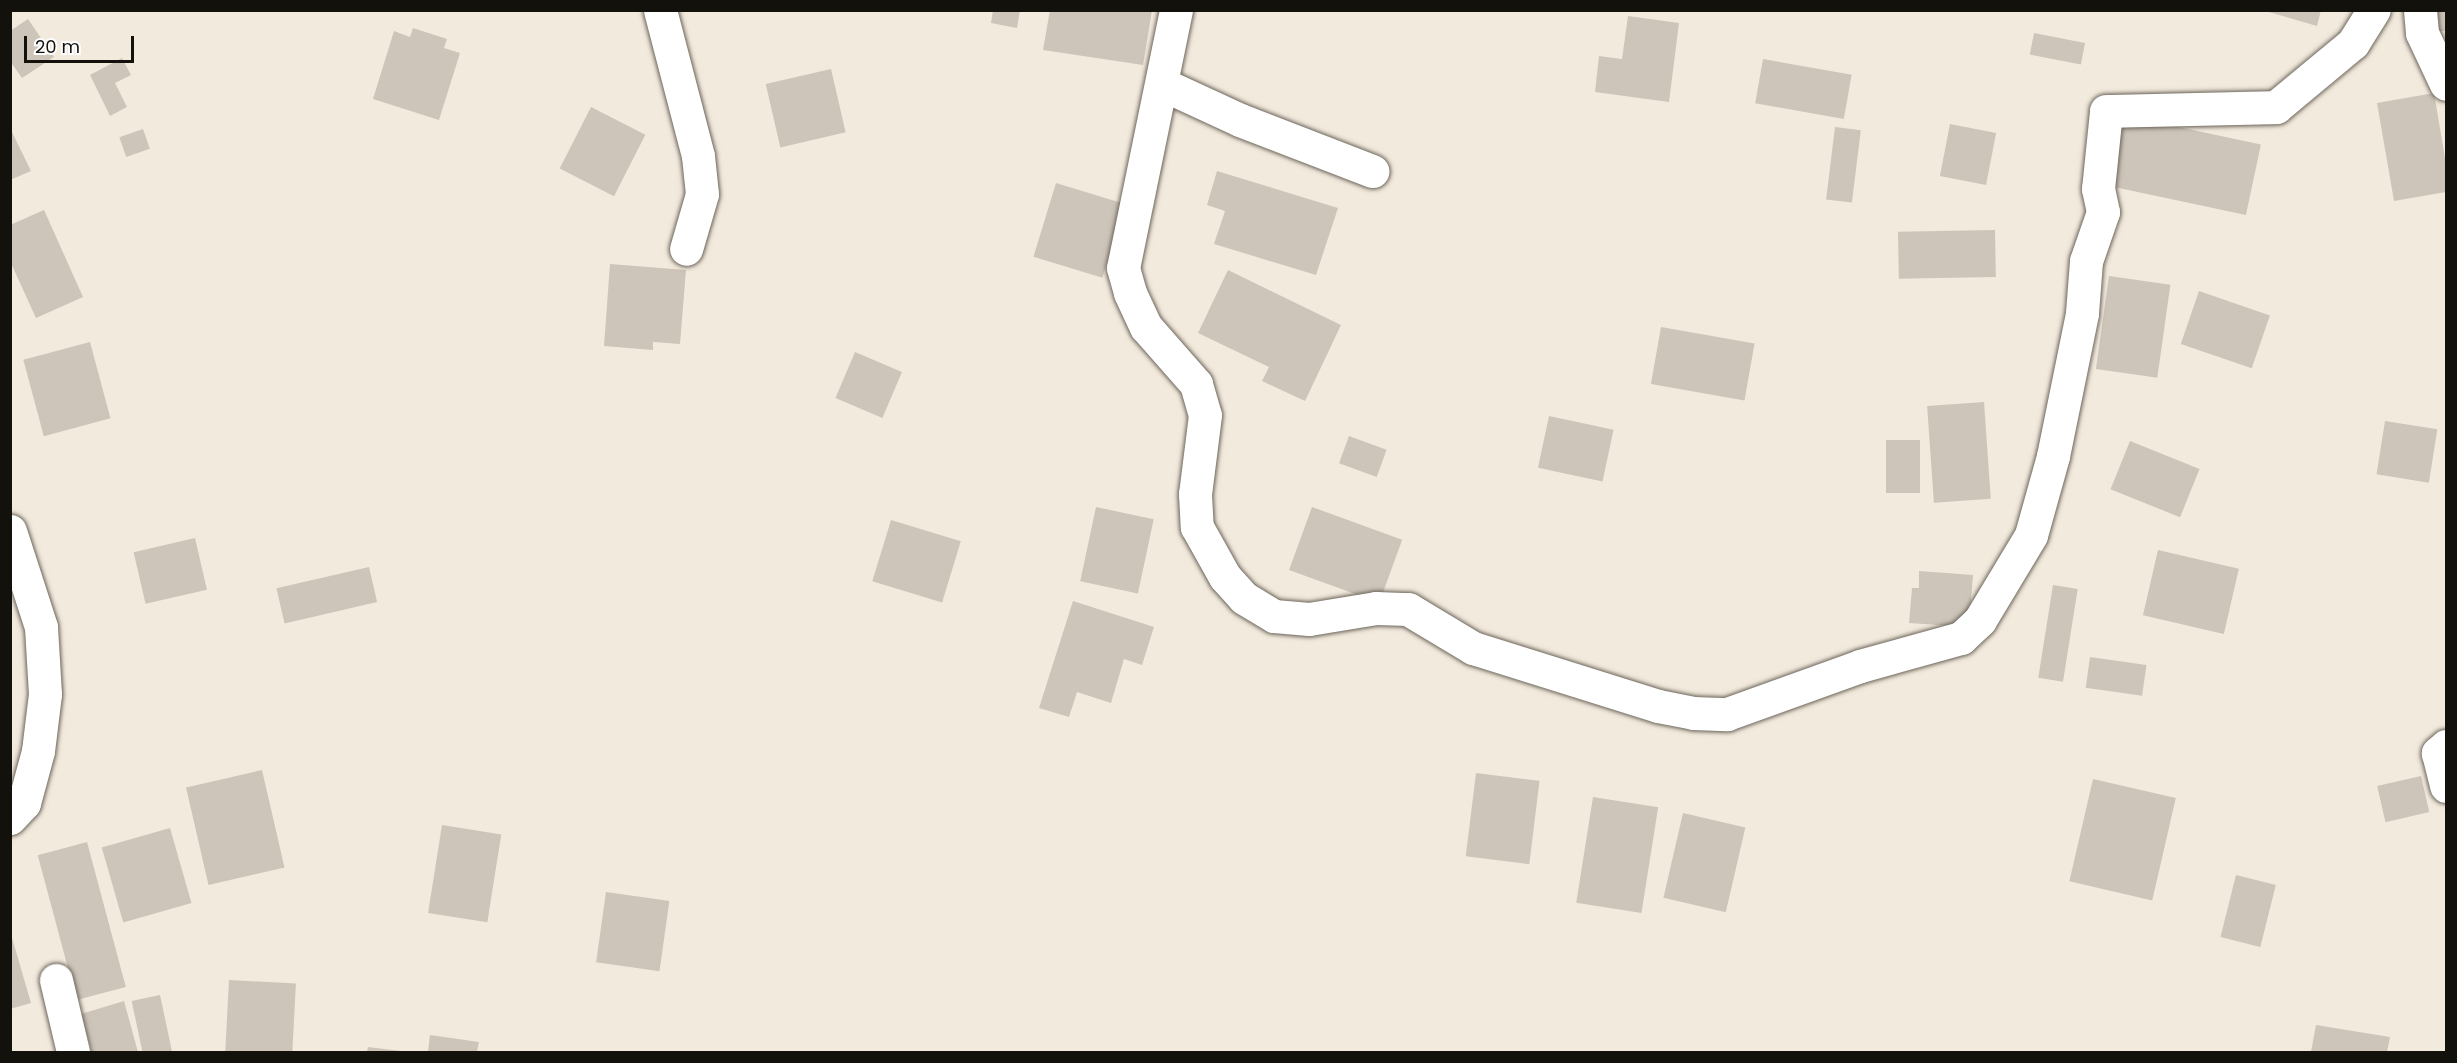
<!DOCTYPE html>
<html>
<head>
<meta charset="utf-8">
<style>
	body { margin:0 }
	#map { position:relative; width:2457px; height:1063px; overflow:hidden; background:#f2eadd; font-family:Poppins,sans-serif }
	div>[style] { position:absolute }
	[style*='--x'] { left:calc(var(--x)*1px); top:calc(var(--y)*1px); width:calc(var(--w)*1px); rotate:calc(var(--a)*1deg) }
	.building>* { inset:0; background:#cdc5b9; transform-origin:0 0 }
	.roads { filter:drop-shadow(0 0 2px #6c655a) drop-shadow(0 0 2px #6c655a) }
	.street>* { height:33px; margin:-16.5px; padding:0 16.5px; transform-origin:16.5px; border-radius:16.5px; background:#fff }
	span { translate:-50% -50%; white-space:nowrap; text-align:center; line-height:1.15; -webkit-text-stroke:6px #fff; paint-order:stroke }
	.frame { position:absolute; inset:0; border:12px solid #13110c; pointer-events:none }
	.scale { position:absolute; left:24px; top:36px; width:110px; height:27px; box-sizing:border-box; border:3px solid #13110c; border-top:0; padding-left:8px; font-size:18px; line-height:21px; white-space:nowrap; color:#13110c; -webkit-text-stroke:4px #fff; paint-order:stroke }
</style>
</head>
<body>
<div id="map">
	<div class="building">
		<i style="clip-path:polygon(993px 10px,1020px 10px,1017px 28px,991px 23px)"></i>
		<i style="clip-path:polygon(1050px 10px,1152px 10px,1143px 65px,1043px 50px)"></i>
		<i style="clip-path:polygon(2262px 10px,2321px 10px,2317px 26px)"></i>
		<i style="left:2428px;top:10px;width:18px;height:21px"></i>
		<i style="clip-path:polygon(1628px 16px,1679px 23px,1669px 102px,1595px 92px,1599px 56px,1622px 59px)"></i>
		<i style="clip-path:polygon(28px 19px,54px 57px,22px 78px,10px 61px,10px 31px)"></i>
		<i style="clip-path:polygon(413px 28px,447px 39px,444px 48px,460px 53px,439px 120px,373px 99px,394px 31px,410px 37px)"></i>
		<i style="left:2034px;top:33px;width:52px;height:22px;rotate:11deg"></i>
		<i style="clip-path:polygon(122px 58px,131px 75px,115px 83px,127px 107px,110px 116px,90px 75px)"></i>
		<i style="left:1763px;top:59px;width:90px;height:45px;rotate:10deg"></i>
		<i style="left:831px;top:69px;width:65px;height:67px;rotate:77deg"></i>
		<i style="clip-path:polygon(2434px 93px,2446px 164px,2446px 192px,2394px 201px,2377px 103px)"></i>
		<i style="left:591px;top:107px;width:61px;height:69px;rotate:27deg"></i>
		<i style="left:2122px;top:115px;width:142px;height:72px;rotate:12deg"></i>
		<i style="left:1950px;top:124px;width:47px;height:53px;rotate:11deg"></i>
		<i style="left:1835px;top:127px;width:26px;height:73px;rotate:7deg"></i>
		<i style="clip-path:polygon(10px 128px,31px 171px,10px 180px)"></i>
		<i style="left:143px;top:129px;width:21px;height:25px;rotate:71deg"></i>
		<i style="clip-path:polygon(1217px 171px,1338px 208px,1316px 275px,1214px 244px,1225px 211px,1207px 205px)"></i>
		<i style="left:1056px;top:183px;width:72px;height:77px;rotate:17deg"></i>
		<i style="clip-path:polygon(44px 210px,83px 297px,36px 318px,10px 261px,10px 225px)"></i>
		<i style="left:1995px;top:230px;width:47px;height:97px;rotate:89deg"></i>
		<i style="clip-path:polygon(610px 264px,686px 270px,680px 344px,653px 342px,653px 350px,604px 346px)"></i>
		<i style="clip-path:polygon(1228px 270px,1341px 325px,1305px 401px,1262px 381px,1269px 367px,1198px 333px)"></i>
		<i style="left:2109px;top:276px;width:62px;height:94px;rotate:8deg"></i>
		<i style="left:2199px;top:291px;width:75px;height:56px;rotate:19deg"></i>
		<i style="left:1661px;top:327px;width:95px;height:58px;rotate:10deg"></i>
		<i style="left:90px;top:342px;width:79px;height:69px;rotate:75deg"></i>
		<i style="left:855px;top:352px;width:51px;height:50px;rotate:23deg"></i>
		<i style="left:1984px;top:402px;width:97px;height:57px;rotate:86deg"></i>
		<i style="left:1549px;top:416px;width:66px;height:53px;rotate:12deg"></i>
		<i style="left:2385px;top:421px;width:53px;height:54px;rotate:9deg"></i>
		<i style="left:1349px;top:436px;width:40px;height:29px;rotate:20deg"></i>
		<i style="left:1920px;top:440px;width:53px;height:34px;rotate:90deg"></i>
		<i style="left:2130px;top:441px;width:75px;height:52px;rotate:22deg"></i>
		<i style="left:1096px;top:507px;width:59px;height:76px;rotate:12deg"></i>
		<i style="left:1312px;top:507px;width:96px;height:67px;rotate:20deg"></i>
		<i style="left:891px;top:520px;width:73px;height:64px;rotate:17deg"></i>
		<i style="left:195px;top:538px;width:53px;height:63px;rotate:77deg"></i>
		<i style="left:2158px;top:550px;width:83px;height:67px;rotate:13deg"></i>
		<i style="left:369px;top:567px;width:36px;height:95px;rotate:77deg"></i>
		<i style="clip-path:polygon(1919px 571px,1973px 575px,1969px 627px,1909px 623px,1912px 588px,1919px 588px)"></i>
		<i style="left:2053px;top:585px;width:25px;height:94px;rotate:9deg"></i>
		<i style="clip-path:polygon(1073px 601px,1154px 627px,1142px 665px,1124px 659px,1111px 703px,1077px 692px,1069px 717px,1039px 708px)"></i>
		<i style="left:2090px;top:657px;width:57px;height:31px;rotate:8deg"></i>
		<i style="left:262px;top:770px;width:100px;height:78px;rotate:77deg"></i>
		<i style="left:1476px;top:773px;width:64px;height:84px;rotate:7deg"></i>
		<i style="left:2421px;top:776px;width:37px;height:45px;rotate:77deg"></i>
		<i style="left:2093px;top:779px;width:85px;height:105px;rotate:13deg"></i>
		<i style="left:1593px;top:797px;width:66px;height:107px;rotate:9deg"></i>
		<i style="left:1683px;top:813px;width:64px;height:87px;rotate:13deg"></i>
		<i style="left:442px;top:825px;width:60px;height:89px;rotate:9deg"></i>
		<i style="left:170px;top:828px;width:78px;height:71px;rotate:74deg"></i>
		<i style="left:87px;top:842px;width:150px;height:51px;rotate:75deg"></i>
		<i style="left:2236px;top:875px;width:41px;height:64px;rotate:14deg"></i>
		<i style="left:606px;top:892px;width:64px;height:71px;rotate:8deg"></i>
		<i style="clip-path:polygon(10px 931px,31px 1003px,10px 1009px)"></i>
		<i style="left:229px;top:980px;width:67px;height:72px;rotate:3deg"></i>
		<i style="left:160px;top:995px;width:58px;height:29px;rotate:78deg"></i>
		<i style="clip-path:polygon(124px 1001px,138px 1052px,92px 1052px,81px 1014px)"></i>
		<i style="clip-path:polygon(2316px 1025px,2390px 1037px,2387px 1052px,2311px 1052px)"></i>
		<i style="clip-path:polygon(430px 1035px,479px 1042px,477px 1052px,428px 1052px)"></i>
		<i style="clip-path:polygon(368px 1047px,401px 1051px,401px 1052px,367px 1052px)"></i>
	</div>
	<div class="roads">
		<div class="street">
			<i style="--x:660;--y:10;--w:151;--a:75.4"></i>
			<i style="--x:698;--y:156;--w:38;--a:84"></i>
			<i style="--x:702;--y:194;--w:57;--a:106.2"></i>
			<i style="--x:1176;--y:10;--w:263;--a:101.6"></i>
			<i style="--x:1123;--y:268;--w:26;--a:74"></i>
			<i style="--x:1130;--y:293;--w:38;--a:65"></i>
			<i style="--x:1146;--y:327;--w:76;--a:48.7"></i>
			<i style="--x:1196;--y:384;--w:32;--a:74"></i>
			<i style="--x:1205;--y:415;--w:80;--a:97.2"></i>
			<i style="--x:1195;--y:494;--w:33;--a:87"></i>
			<i style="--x:1197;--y:527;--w:57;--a:60.8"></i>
			<i style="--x:1225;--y:577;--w:28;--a:48"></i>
			<i style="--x:1244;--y:598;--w:35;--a:31"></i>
			<i style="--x:1274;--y:616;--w:35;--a:5"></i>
			<i style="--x:1309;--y:619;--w:68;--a:-9.3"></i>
			<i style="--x:1376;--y:608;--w:32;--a:2"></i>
			<i style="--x:1408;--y:609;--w:76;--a:31"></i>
			<i style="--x:1473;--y:648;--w:194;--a:17.4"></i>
			<i style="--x:1658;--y:706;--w:36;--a:11"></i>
			<i style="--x:1693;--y:713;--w:34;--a:2"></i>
			<i style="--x:1727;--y:714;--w:141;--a:-19.8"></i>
			<i style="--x:1860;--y:666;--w:105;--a:-15.5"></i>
			<i style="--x:1961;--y:638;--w:26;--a:-43"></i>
			<i style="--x:1980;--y:620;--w:99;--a:-59"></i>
			<i style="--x:2031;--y:535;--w:82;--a:-74.4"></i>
			<i style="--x:2053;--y:456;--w:146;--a:-78.5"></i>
			<i style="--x:2082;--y:313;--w:52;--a:-85.6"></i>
			<i style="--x:2086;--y:261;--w:52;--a:-70.9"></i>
			<i style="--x:2103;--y:212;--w:24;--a:-102"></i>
			<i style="--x:2098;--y:189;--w:78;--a:-84.1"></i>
			<i style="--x:2106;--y:111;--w:170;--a:-1.3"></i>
			<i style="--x:2276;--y:107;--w:100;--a:-39.7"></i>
			<i style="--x:2353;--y:43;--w:39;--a:-58"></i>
			<i style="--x:2420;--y:10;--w:23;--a:85"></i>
			<i style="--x:2422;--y:33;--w:56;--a:64.8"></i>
			<i style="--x:1162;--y:84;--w:86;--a:24.8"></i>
			<i style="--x:1240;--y:120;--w:142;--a:21.1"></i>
			<i style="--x:10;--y:531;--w:101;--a:72.1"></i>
			<i style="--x:41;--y:627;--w:67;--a:86.6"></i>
			<i style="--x:45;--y:694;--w:57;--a:97"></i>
			<i style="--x:38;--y:751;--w:54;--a:105.1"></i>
			<i style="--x:24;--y:803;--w:21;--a:133"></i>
			<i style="--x:2446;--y:746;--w:11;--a:139"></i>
			<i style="--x:2438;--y:753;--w:34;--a:76"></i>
			<i style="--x:56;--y:980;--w:74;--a:76.7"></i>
		</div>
	</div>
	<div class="frame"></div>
	<div class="scale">20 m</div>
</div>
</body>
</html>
